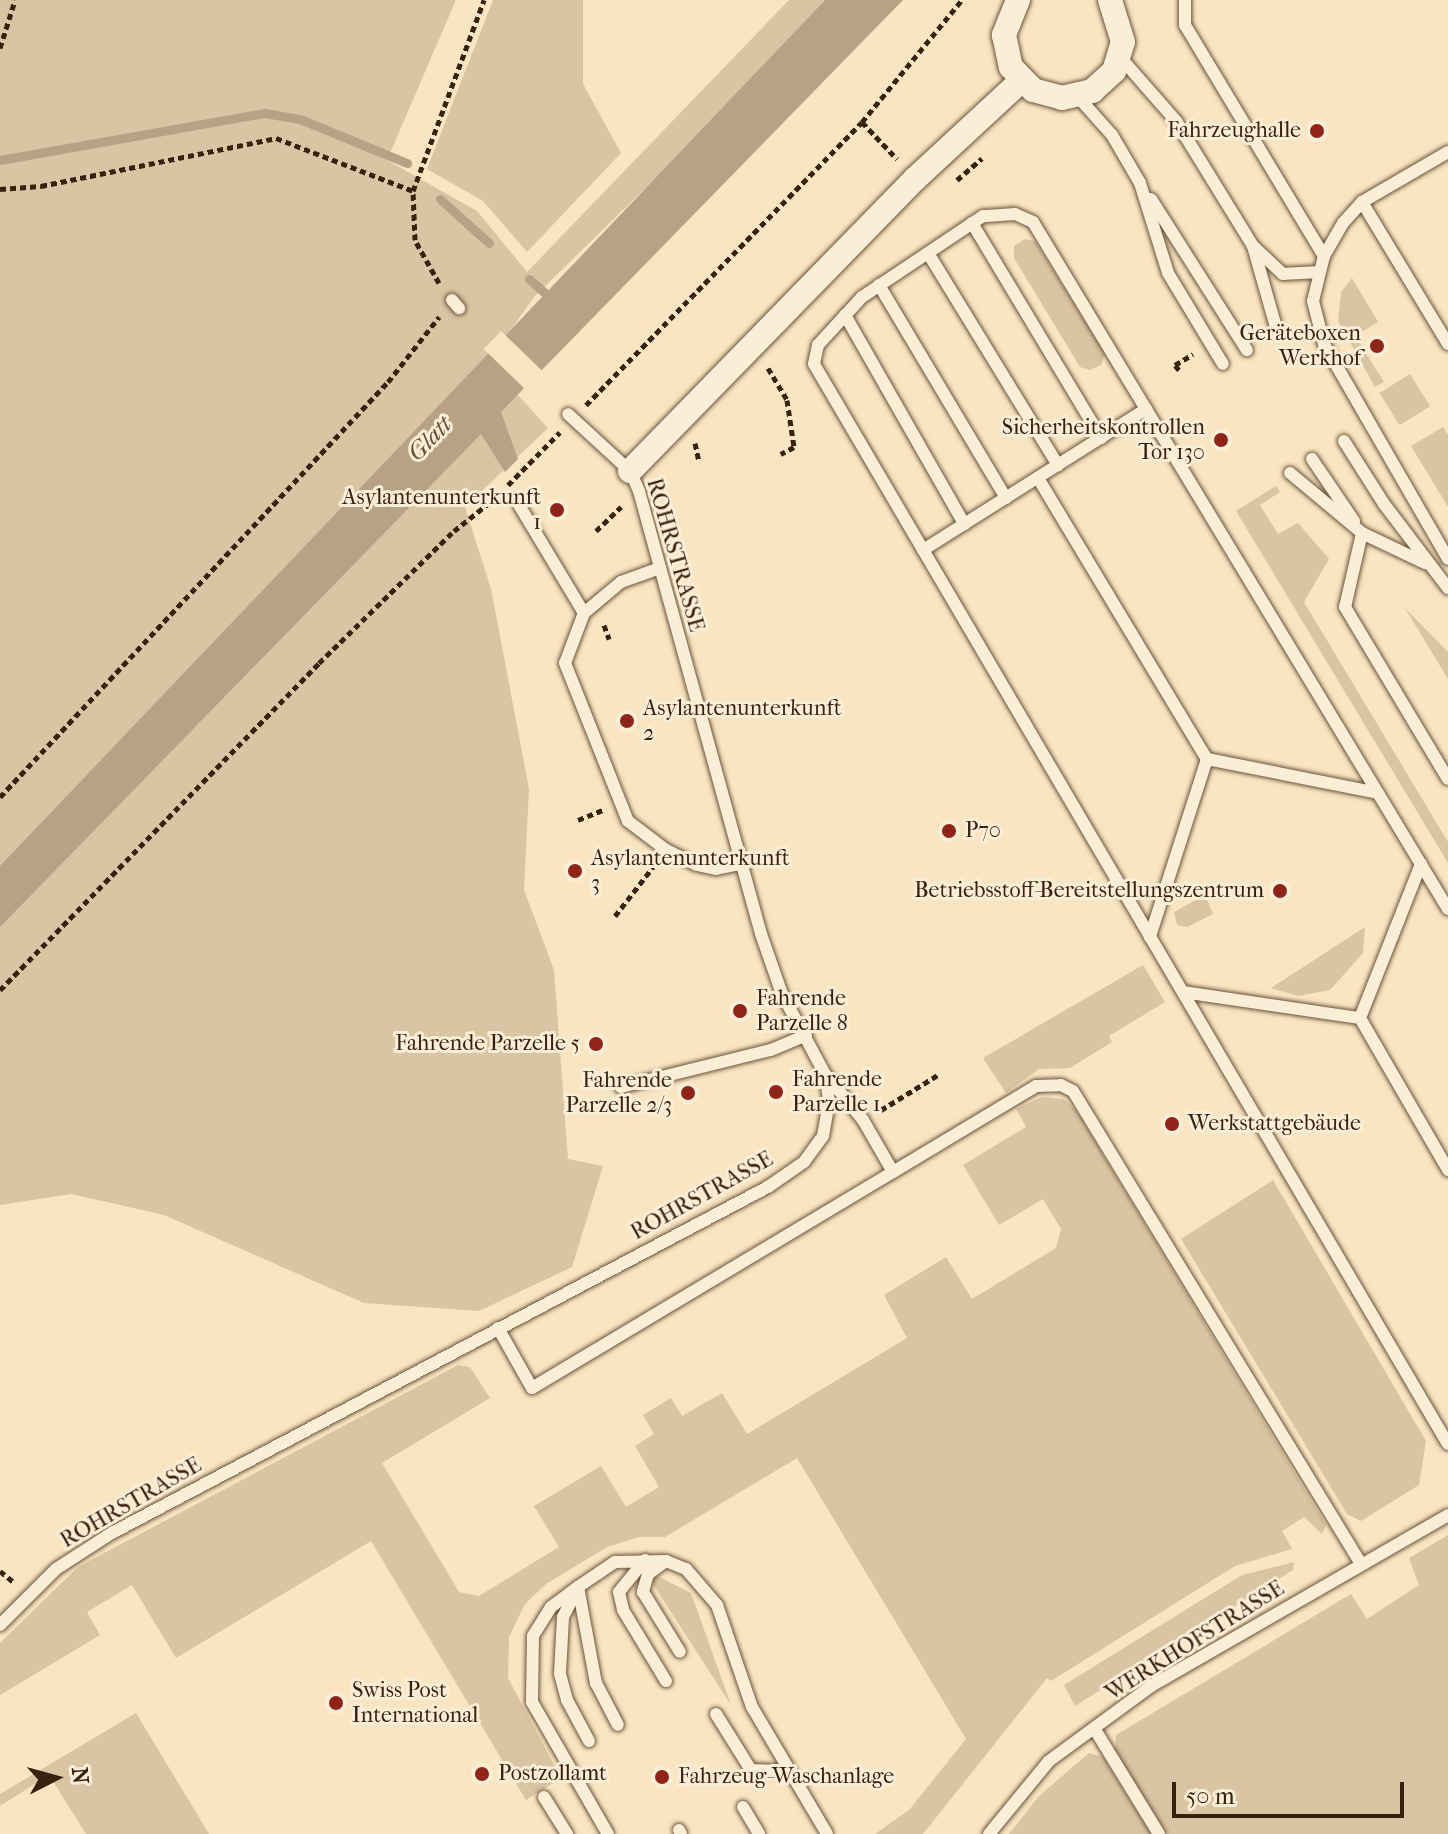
<!DOCTYPE html>
<html>
<head>
<meta charset="utf-8">
<style>
	body { margin:0 }
	#map { position:relative; width:1448px; height:1834px; overflow:hidden; background:#f9e5c2; font-family:"IM FELL French Canon",serif }
	div>[style] { position:absolute }
	[style*='--x'] { left:calc(var(--x)*1px); top:calc(var(--y)*1px); width:calc(var(--w)*1px); rotate:calc(var(--a)*1deg) }
	.green>* { inset:0; background:#d9c4a3; transform-origin:0 0 }
	.water>* { inset:0; background:#b8a285 }
	.pier>* { inset:0; background:#f9e5c2; transform-origin:0 0 }
	.stream>* { height:9px; margin:-4.5px; padding:0 4.5px; transform-origin:4.5px; border-radius:4.5px; background:#b8a285 }
	.path>* { height:5px; margin-top:-2.5px; transform-origin:0; background:repeating-linear-gradient(90deg,#3a210e 0 6px,transparent 0 10px) }
	.roads { filter:drop-shadow(0 0 2px #6a523b) drop-shadow(0 0 2px #6a523b) }
	.service>* { height:12px; margin:-6px; padding:0 6px; transform-origin:6px; border-radius:6px; background:#fbeed7 }
	.minor>* { height:24px; margin:-12px; padding:0 12px; transform-origin:12px; border-radius:12px; background:#fbeed7 }
	.dots>* { width:22px; height:22px; translate:-50% -50%; box-sizing:border-box; border:4px solid #fbeed7; border-radius:50% }
	span { translate:-50% -50%; white-space:nowrap; text-align:center; line-height:1.15; -webkit-text-stroke:6px #fbeed7; paint-order:stroke }
	.poi-label { font-size:22px; color:#3a210e }
	.right { translate:-100% -50%; text-align:right }
	.left { translate:0 -50%; text-align:left }
	.street-label { font-size:22px; color:#3a210e }
	.water-label { font-size:24px; color:#664e38; font-style:italic }
	.north { position:absolute; left:16px; top:1738px; width:80px; height:80px; -webkit-text-stroke:6px #fbeed7; paint-order:stroke; rotate:84deg; font-size:22px; font-weight:700; line-height:32px; text-align:center; color:#3a210e }
	.north::after { content:''; display:block; margin:auto; width:28px; height:36px; background:#3a210e; clip-path:polygon(50% 0,100% 100%,50% 72%,0 100%) }
	.scale { position:absolute; left:1172px; top:1782px; width:232px; height:36px; box-sizing:border-box; border:4px solid #3a210e; border-top:0; padding-left:10px; font-size:24px; line-height:28px; white-space:nowrap; color:#3a210e; -webkit-text-stroke:6px #fbeed7; paint-order:stroke }
</style>
</head>
<body>
<div id="map">
	<div class="green">
		<i style="clip-path:polygon(0 0,456px 0,387px 160px,477px 211px,527px 272px,789px 0,825px 0,670px 164px,534px 297px,488px 362px,548px 428px,465px 507px,491px 589px,529px 789px,524px 890px,554px 970px,568px 1159px,603px 1166px,572px 1267px,479px 1311px,364px 1303px,164px 1215px,71px 1194px,0 1205px)"></i>
		<i style="clip-path:polygon(493px 0,583px 0,583px 84px,621px 153px,527px 252px,483px 201px,427px 169px)"></i>
		<i style="clip-path:polygon(1025px 239px,1035px 241px,1105px 354px,1101px 365px,1090px 370px,1080px 367px,1014px 258px,1014px 246px)"></i>
		<i style="clip-path:polygon(1352px 278px,1378px 322px,1355px 336px,1384px 382px,1375px 387px,1338px 321px,1341px 292px)"></i>
		<i style="left:1410px;top:374px;width:38px;height:36px;rotate:58deg"></i>
		<i style="clip-path:polygon(1443px 427px,1448px 435px,1448px 507px,1411px 446px)"></i>
		<i style="clip-path:polygon(1276px 486px,1280px 492px,1260px 505px,1278px 534px,1298px 523px,1329px 559px,1304px 602px,1448px 842px,1448px 863px,1236px 511px)"></i>
		<i style="clip-path:polygon(1405px 608px,1448px 652px,1448px 679px)"></i>
		<i style="clip-path:polygon(1205px 895px,1213px 914px,1187px 927px,1177px 925px,1174px 912px)"></i>
		<i style="clip-path:polygon(1365px 927px,1363px 953px,1330px 990px,1298px 996px,1271px 988px)"></i>
		<i style="clip-path:polygon(1143px 965px,1165px 1002px,1109px 1036px,1112px 1042px,1070px 1068px,1039px 1069px,1006px 1093px,983px 1058px)"></i>
		<i style="clip-path:polygon(1042px 1097px,1064px 1099px,1076px 1110px,1326px 1525px,1322px 1534px,1304px 1517px,1282px 1531px,1292px 1549px,1235px 1566px,1051px 1681px,1047px 1678px,923px 1834px,875px 1834px,909px 1810px,966px 1739px,797px 1458px,665px 1537px,639px 1537px,607px 1547px,546px 1584px,525px 1604px,509px 1637px,508px 1678px,561px 1778px,526px 1800px,371px 1541px,176px 1658px,132px 1585px,87px 1612px,100px 1635px,0 1695px,0 1643px,78px 1567px,458px 1365px,470px 1367px,490px 1398px,382px 1463px,459px 1592px,479px 1596px,559px 1547px,534px 1506px,601px 1466px,626px 1507px,659px 1487px,635px 1446px,654px 1434px,643px 1415px,671px 1398px,682px 1416px,722px 1393px,747px 1434px,907px 1338px,884px 1295px,946px 1257px,972px 1299px,1056px 1248px,1061px 1229px,1043px 1199px,999px 1225px,963px 1165px,1026px 1127px,1016px 1109px)"></i>
		<i style="clip-path:polygon(1273px 1180px,1426px 1441px,1419px 1485px,1361px 1521px,1347px 1514px,1181px 1239px)"></i>
		<i style="clip-path:polygon(1448px 1535px,1448px 1834px,1167px 1834px,1115px 1750px,1116px 1735px,1351px 1594px,1367px 1619px,1419px 1585px,1409px 1558px)"></i>
		<i style="clip-path:polygon(1294px 1562px,1293px 1570px,1075px 1706px,1064px 1685px,1242px 1575px)"></i>
		<i style="clip-path:polygon(657px 1576px,691px 1593px,731px 1705px,651px 1581px)"></i>
		<i style="clip-path:polygon(136px 1713px,209px 1834px,86px 1834px,49px 1775px,0 1806px,0 1794px)"></i>
		<i style="clip-path:polygon(1089px 1753px,1103px 1757px,1151px 1834px,1009px 1834px,1039px 1796px)"></i>
	</div>
	<div class="water">
		<i style="clip-path:polygon(825px 0,903px 0,501px 412px,518px 459px,505px 472px,481px 434px,0 927px,0 866px)"></i>
	</div>
	<div class="pier">
		<i style="left:501px;top:331px;width:60px;height:25px;rotate:44deg"></i>
	</div>
	<div class="stream">
		<i style="--x:0;--y:160;--w:269;--a:-10.1"></i>
		<i style="--x:265;--y:113;--w:36;--a:10"></i>
		<i style="--x:300;--y:119;--w:116;--a:22.4"></i>
		<i style="--x:440;--y:199;--w:66;--a:41.9"></i>
		<i style="--x:529;--y:279;--w:29;--a:41"></i>
	</div>
	<div class="path">
		<i style="--x:0;--y:48;--w:50;--a:-72.6"></i>
		<i style="--x:862;--y:122;--w:51;--a:46.6"></i>
		<i style="--x:957;--y:180;--w:33;--a:-41"></i>
		<i style="--x:0;--y:189;--w:41;--a:-4.2"></i>
		<i style="--x:41;--y:186;--w:240;--a:-11.5"></i>
		<i style="--x:276;--y:138;--w:147;--a:21.1"></i>
		<i style="--x:439;--y:283;--w:49;--a:-119.2"></i>
		<i style="--x:415;--y:240;--w:49;--a:-92.3"></i>
		<i style="--x:413;--y:191;--w:204;--a:-69.6"></i>
		<i style="--x:768;--y:368;--w:37;--a:59"></i>
		<i style="--x:787;--y:400;--w:48;--a:81.5"></i>
		<i style="--x:794;--y:447;--w:15;--a:152"></i>
		<i style="--x:1179;--y:370;--w:6;--a:-129"></i>
		<i style="--x:1175;--y:365;--w:21;--a:-31"></i>
		<i style="--x:586;--y:405;--w:395;--a:-45.7"></i>
		<i style="--x:862;--y:122;--w:158;--a:-50.7"></i>
		<i style="--x:695;--y:443;--w:19;--a:78"></i>
		<i style="--x:508;--y:485;--w:74;--a:-45.5"></i>
		<i style="--x:596;--y:531;--w:35;--a:-44"></i>
		<i style="--x:604;--y:625;--w:15;--a:70"></i>
		<i style="--x:0;--y:797;--w:568;--a:-46.93"></i>
		<i style="--x:388;--y:382;--w:83;--a:-51.9"></i>
		<i style="--x:578;--y:820;--w:27;--a:-22"></i>
		<i style="--x:615;--y:916;--w:62;--a:-52.2"></i>
		<i style="--x:0;--y:990;--w:457;--a:-45.7"></i>
		<i style="--x:319;--y:663;--w:189;--a:-44.4"></i>
		<i style="--x:454;--y:531;--w:58;--a:-38.7"></i>
		<i style="--x:881;--y:1110;--w:67;--a:-31.6"></i>
		<i style="--x:0;--y:1571;--w:19;--a:39"></i>
	</div>
	<div class="roads">
		<div class="service">
			<i style="--x:1185;--y:0;--w:25;--a:90"></i>
			<i style="--x:1185;--y:25;--w:270;--a:59"></i>
			<i style="--x:1120;--y:57;--w:85;--a:48.8"></i>
			<i style="--x:1176;--y:121;--w:147;--a:58.4"></i>
			<i style="--x:1253;--y:246;--w:88;--a:74.2"></i>
			<i style="--x:1078;--y:97;--w:51;--a:48.2"></i>
			<i style="--x:1112;--y:135;--w:56;--a:59.7"></i>
			<i style="--x:1140;--y:183;--w:94;--a:72.7"></i>
			<i style="--x:1168;--y:273;--w:106;--a:58.9"></i>
			<i style="--x:1448;--y:152;--w:99;--a:149.8"></i>
			<i style="--x:1362;--y:202;--w:28;--a:132"></i>
			<i style="--x:1343;--y:223;--w:38;--a:120"></i>
			<i style="--x:1324;--y:256;--w:46;--a:103.7"></i>
			<i style="--x:1313;--y:301;--w:44;--a:75.7"></i>
			<i style="--x:1324;--y:344;--w:248;--a:60"></i>
			<i style="--x:1151;--y:199;--w:179;--a:57.6"></i>
			<i style="--x:1362;--y:202;--w:166;--a:58.8"></i>
			<i style="--x:972;--y:223;--w:251;--a:59"></i>
			<i style="--x:1255;--y:248;--w:38;--a:43"></i>
			<i style="--x:1283;--y:274;--w:36;--a:-3"></i>
			<i style="--x:928;--y:253;--w:249;--a:58.5"></i>
			<i style="--x:879;--y:285;--w:248;--a:59.2"></i>
			<i style="--x:452;--y:300;--w:11;--a:49"></i>
			<i style="--x:845;--y:315;--w:241;--a:60.3"></i>
			<i style="--x:1344;--y:441;--w:75;--a:57.6"></i>
			<i style="--x:1384;--y:504;--w:106;--a:52.7"></i>
			<i style="--x:1312;--y:459;--w:75;--a:55.9"></i>
			<i style="--x:1290;--y:473;--w:94;--a:39.8"></i>
			<i style="--x:1362;--y:533;--w:70;--a:25.5"></i>
			<i style="--x:1038;--y:478;--w:328;--a:59"></i>
			<i style="--x:1207;--y:759;--w:187;--a:107.8"></i>
			<i style="--x:519;--y:505;--w:126;--a:59"></i>
			<i style="--x:1362;--y:533;--w:76;--a:102.9"></i>
			<i style="--x:1345;--y:607;--w:200;--a:59.1"></i>
			<i style="--x:923;--y:550;--w:264;--a:-32.3"></i>
			<i style="--x:660;--y:568;--w:41;--a:160.3"></i>
			<i style="--x:621;--y:582;--w:48;--a:140"></i>
			<i style="--x:584;--y:613;--w:53;--a:110.8"></i>
			<i style="--x:565;--y:663;--w:170;--a:68.3"></i>
			<i style="--x:628;--y:821;--w:48;--a:37.3"></i>
			<i style="--x:666;--y:850;--w:34;--a:26"></i>
			<i style="--x:697;--y:865;--w:19;--a:12"></i>
			<i style="--x:716;--y:869;--w:25;--a:-12"></i>
			<i style="--x:1207;--y:759;--w:174;--a:11.2"></i>
			<i style="--x:1448;--y:909;--w:803;--a:-121.14"></i>
			<i style="--x:1033;--y:222;--w:20;--a:-156"></i>
			<i style="--x:1015;--y:214;--w:32;--a:176"></i>
			<i style="--x:983;--y:216;--w:146;--a:146.2"></i>
			<i style="--x:862;--y:297;--w:65;--a:132.5"></i>
			<i style="--x:818;--y:345;--w:19;--a:102"></i>
			<i style="--x:814;--y:364;--w:1252;--a:59.59"></i>
			<i style="--x:1183;--y:992;--w:179;--a:8.4"></i>
			<i style="--x:1360;--y:1018;--w:166;--a:-68.4"></i>
			<i style="--x:1360;--y:1018;--w:176;--a:59.9"></i>
			<i style="--x:827;--y:1076;--w:57;--a:50.7"></i>
			<i style="--x:863;--y:1120;--w:60;--a:60"></i>
			<i style="--x:893;--y:1172;--w:167;--a:-31"></i>
			<i style="--x:1036;--y:1086;--w:25;--a:-2"></i>
			<i style="--x:1061;--y:1085;--w:13;--a:27"></i>
			<i style="--x:1073;--y:1091;--w:554;--a:58.66"></i>
			<i style="--x:621;--y:1087;--w:154;--a:-13.9"></i>
			<i style="--x:771;--y:1050;--w:38;--a:-23"></i>
			<i style="--x:498;--y:1328;--w:69;--a:60.5"></i>
			<i style="--x:532;--y:1388;--w:421;--a:-30.9"></i>
			<i style="--x:645;--y:1560;--w:41;--a:129.1"></i>
			<i style="--x:619;--y:1592;--w:18;--a:77"></i>
			<i style="--x:623;--y:1610;--w:83;--a:58.8"></i>
			<i style="--x:666;--y:1561;--w:22;--a:144"></i>
			<i style="--x:648;--y:1574;--w:19;--a:106"></i>
			<i style="--x:643;--y:1592;--w:70;--a:58.3"></i>
			<i style="--x:578;--y:1587;--w:98;--a:79.4"></i>
			<i style="--x:596;--y:1683;--w:47;--a:62.4"></i>
			<i style="--x:575;--y:1589;--w:30;--a:143"></i>
			<i style="--x:551;--y:1607;--w:34;--a:122"></i>
			<i style="--x:533;--y:1636;--w:66;--a:90.9"></i>
			<i style="--x:532;--y:1702;--w:152;--a:60.1"></i>
			<i style="--x:0;--y:1625;--w:79;--a:-45"></i>
			<i style="--x:56;--y:1569;--w:64;--a:-32.9"></i>
			<i style="--x:110;--y:1534;--w:744;--a:-27.81"></i>
			<i style="--x:768;--y:1187;--w:44;--a:-34.8"></i>
			<i style="--x:804;--y:1162;--w:32;--a:-54"></i>
			<i style="--x:823;--y:1136;--w:34;--a:-80"></i>
			<i style="--x:829;--y:1103;--w:27;--a:-96"></i>
			<i style="--x:826;--y:1076;--w:93;--a:-118.2"></i>
			<i style="--x:782;--y:994;--w:64;--a:-109.3"></i>
			<i style="--x:761;--y:934;--w:459;--a:-105.4"></i>
			<i style="--x:639;--y:491;--w:22;--a:-114"></i>
			<i style="--x:630;--y:471;--w:84;--a:-137.4"></i>
			<i style="--x:716;--y:1714;--w:66;--a:58"></i>
			<i style="--x:751;--y:1770;--w:38;--a:2"></i>
			<i style="--x:1094;--y:1728;--w:124;--a:58.5"></i>
			<i style="--x:589;--y:1741;--w:47;--a:-118.2"></i>
			<i style="--x:567;--y:1700;--w:28;--a:-105"></i>
			<i style="--x:560;--y:1673;--w:56;--a:-86.9"></i>
			<i style="--x:563;--y:1617;--w:34;--a:-63"></i>
			<i style="--x:578;--y:1587;--w:45;--a:-34"></i>
			<i style="--x:615;--y:1562;--w:51;--a:-1.1"></i>
			<i style="--x:666;--y:1561;--w:22;--a:22"></i>
			<i style="--x:686;--y:1569;--w:48;--a:49.3"></i>
			<i style="--x:717;--y:1605;--w:108;--a:71.1"></i>
			<i style="--x:752;--y:1707;--w:147;--a:59.4"></i>
			<i style="--x:544;--y:1797;--w:44;--a:58.1"></i>
			<i style="--x:743;--y:1807;--w:31;--a:59"></i>
			<i style="--x:679;--y:1830;--w:4;--a:63"></i>
			<i style="--x:989;--y:1834;--w:94;--a:-50.6"></i>
			<i style="--x:1049;--y:1761;--w:127;--a:-36.3"></i>
			<i style="--x:1151;--y:1686;--w:343;--a:-29.9"></i>
		</div>
		<div class="minor">
			<i style="--x:1018;--y:0;--w:38;--a:112"></i>
			<i style="--x:1004;--y:35;--w:33;--a:78"></i>
			<i style="--x:1011;--y:67;--w:32;--a:46"></i>
			<i style="--x:1033;--y:90;--w:30;--a:15"></i>
			<i style="--x:1062;--y:98;--w:31;--a:-13"></i>
			<i style="--x:1092;--y:91;--w:30;--a:-42"></i>
			<i style="--x:1114;--y:71;--w:30;--a:-73"></i>
			<i style="--x:1123;--y:42;--w:44;--a:-107.2"></i>
			<i style="--x:630;--y:471;--w:408;--a:-45.7"></i>
			<i style="--x:915;--y:179;--w:144;--a:-42.8"></i>
		</div>
	</div>
	<div class="dots">
		<i style="left:1317px;top:131px;background:#8f2418"></i>
		<i style="left:1377px;top:346px;background:#8f2418"></i>
		<i style="left:1221px;top:440px;background:#8f2418"></i>
		<i style="left:557px;top:510px;background:#8f2418"></i>
		<i style="left:627px;top:721px;background:#8f2418"></i>
		<i style="left:949px;top:831px;background:#8f2418"></i>
		<i style="left:575px;top:871px;background:#8f2418"></i>
		<i style="left:1280px;top:891px;background:#8f2418"></i>
		<i style="left:740px;top:1011px;background:#8f2418"></i>
		<i style="left:596px;top:1044px;background:#8f2418"></i>
		<i style="left:776px;top:1092px;background:#8f2418"></i>
		<i style="left:688px;top:1093px;background:#8f2418"></i>
		<i style="left:1172px;top:1124px;background:#8f2418"></i>
		<i style="left:336px;top:1703px;background:#8f2418"></i>
		<i style="left:482px;top:1774px;background:#8f2418"></i>
		<i style="left:662px;top:1777px;background:#8f2418"></i>
	</div>
	<div class="poi-label">
		<span class="right" style="left:1301px;top:131px">Fahrzeughalle</span>
		<span class="right" style="left:1361px;top:346px">Geräteboxen<br>Werkhof</span>
		<span class="right" style="left:1205px;top:440px">Sicherheitskontrollen<br>Tor 130</span>
		<span class="right" style="left:541px;top:510px">Asylantenunterkunft<br>1</span>
		<span class="left" style="left:643px;top:721px">Asylantenunterkunft<br>2</span>
		<span class="left" style="left:965px;top:831px">P70</span>
		<span class="left" style="left:591px;top:871px">Asylantenunterkunft<br>3</span>
		<span class="right" style="left:1264px;top:891px">Betriebsstoff-Bereitstellungszentrum</span>
		<span class="left" style="left:756px;top:1011px">Fahrende<br>Parzelle 8</span>
		<span class="right" style="left:580px;top:1044px">Fahrende Parzelle 5</span>
		<span class="left" style="left:792px;top:1092px">Fahrende<br>Parzelle 1</span>
		<span class="right" style="left:672px;top:1093px">Fahrende<br>Parzelle 2/3</span>
		<span class="left" style="left:1188px;top:1124px">Werkstattgebäude</span>
		<span class="left" style="left:352px;top:1703px">Swiss Post<br>International</span>
		<span class="left" style="left:498px;top:1774px">Postzollamt</span>
		<span class="left" style="left:678px;top:1777px">Fahrzeug-Waschanlage</span>
	</div>
	<div class="street-label">
		<span style="left:675px;top:555px;rotate:74deg">ROHRSTRASSE</span>
		<span style="left:702px;top:1196px;rotate:-29deg">ROHRSTRASSE</span>
		<span style="left:131px;top:1503px;rotate:-30deg">ROHRSTRASSE</span>
		<span style="left:1195px;top:1641px;rotate:-32deg">WERKHOFSTRASSE</span>
	</div>
	<div class="water-label">
		<span style="left:430px;top:439px;rotate:-46deg">Glatt</span>
	</div>
	<div class="north">N</div>
	<div class="scale">50 m</div>
</div>
</body>
</html>
